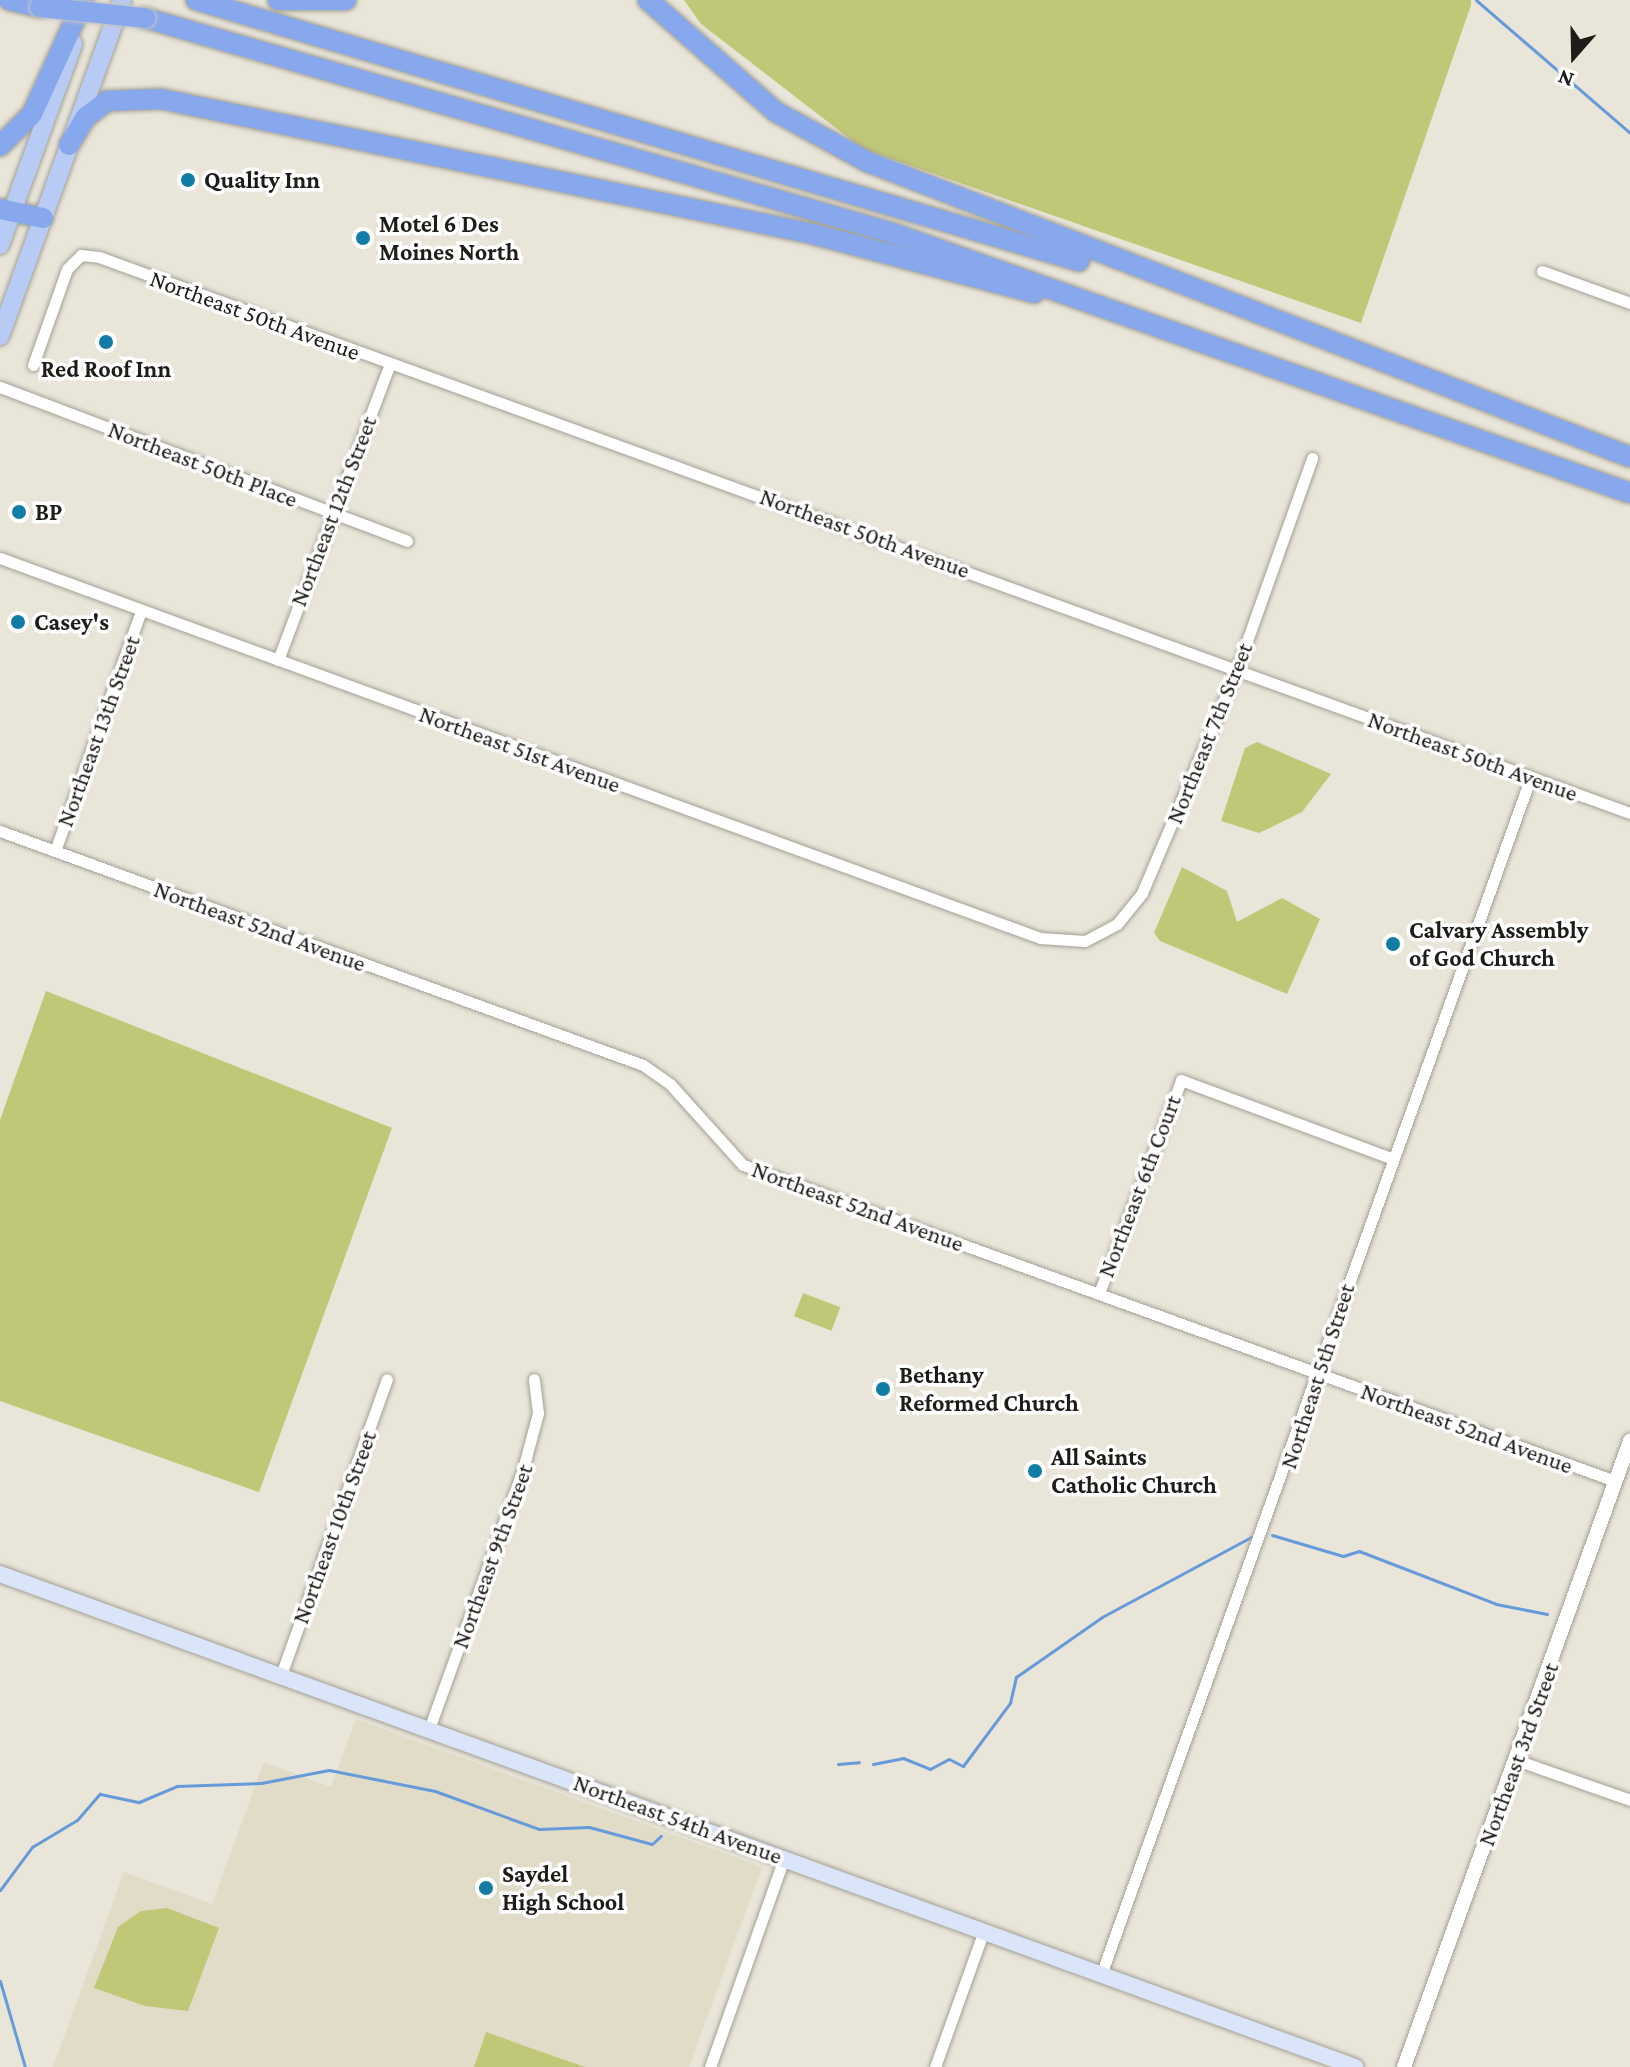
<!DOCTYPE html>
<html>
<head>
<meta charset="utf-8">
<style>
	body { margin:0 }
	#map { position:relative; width:1630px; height:2067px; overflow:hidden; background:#e9e5d9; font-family:"Crimson Pro",serif }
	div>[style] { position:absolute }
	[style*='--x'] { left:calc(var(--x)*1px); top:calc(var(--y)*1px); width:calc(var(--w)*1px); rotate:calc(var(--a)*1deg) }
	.built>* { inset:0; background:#e1dcc8 }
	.green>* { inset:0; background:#c0c776; transform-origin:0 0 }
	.stream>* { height:3px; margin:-1.5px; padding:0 1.5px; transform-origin:1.5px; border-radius:1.5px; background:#659adb }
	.roads { filter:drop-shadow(0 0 2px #a3a095) drop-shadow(0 0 2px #a3a095) }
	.minor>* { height:11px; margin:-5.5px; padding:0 5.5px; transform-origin:5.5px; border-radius:5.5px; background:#fff }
	.tertiary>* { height:14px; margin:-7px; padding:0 7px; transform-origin:7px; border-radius:7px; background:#fff }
	.secondary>* { height:16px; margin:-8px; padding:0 8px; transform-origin:8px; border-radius:8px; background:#dbe5fa }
	.primary>* { height:18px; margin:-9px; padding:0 9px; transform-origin:9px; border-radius:9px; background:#b8cbf4 }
	.motorway>* { height:20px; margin:-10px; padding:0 10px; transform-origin:10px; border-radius:10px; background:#88a8ed }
	.bridges { filter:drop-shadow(0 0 2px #c4c4c3) drop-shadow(0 0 2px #c4c4c3) }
	.motorway-bridge>* { height:20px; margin:-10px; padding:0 10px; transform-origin:10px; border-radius:10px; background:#88a8ed }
	.dots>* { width:22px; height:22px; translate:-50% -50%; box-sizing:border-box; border:4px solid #fff; border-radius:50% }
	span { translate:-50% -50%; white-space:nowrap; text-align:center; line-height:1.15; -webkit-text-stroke:7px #fff; paint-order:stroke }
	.poi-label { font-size:24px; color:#1d1c18; font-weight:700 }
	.left { translate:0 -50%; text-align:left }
	.street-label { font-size:24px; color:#1d1c18 }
	.north { position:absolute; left:1534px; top:16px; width:80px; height:80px; -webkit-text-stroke:6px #fff; paint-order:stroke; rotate:200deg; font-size:22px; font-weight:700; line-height:32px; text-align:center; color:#1d1c18 }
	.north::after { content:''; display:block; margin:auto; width:28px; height:36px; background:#1d1c18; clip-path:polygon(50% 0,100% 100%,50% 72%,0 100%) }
</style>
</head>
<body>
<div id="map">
	<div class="built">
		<i style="clip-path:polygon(356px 1719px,762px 1867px,689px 2067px,53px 2067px,124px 1872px,212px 1904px,264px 1762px,331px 1787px)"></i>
	</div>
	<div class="green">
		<i style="clip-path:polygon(684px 0,1471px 0,1471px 5px,1361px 323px,863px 149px,701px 24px)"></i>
		<i style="clip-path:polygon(1257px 742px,1331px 774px,1302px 812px,1259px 833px,1221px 821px,1245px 748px)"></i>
		<i style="clip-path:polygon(1182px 867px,1227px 891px,1237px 922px,1282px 898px,1320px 919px,1287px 994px,1160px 941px,1154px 933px)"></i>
		<i style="clip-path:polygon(46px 991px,392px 1128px,259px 1492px,0 1401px,0 1120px)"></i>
		<i style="left:803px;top:1293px;width:40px;height:25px;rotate:21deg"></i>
		<i style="clip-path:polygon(167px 1908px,219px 1928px,188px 2011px,145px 2006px,94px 1988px,118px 1927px,141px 1911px)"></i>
		<i style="clip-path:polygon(486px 2032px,553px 2056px,585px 2067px,474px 2067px)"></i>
	</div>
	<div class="stream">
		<i style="--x:1476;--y:0;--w:203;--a:40.8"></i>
		<i style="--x:1272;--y:1535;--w:74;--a:16.5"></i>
		<i style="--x:1343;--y:1556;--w:17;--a:-17"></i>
		<i style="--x:1359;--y:1551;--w:147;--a:21.1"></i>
		<i style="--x:1496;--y:1604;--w:52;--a:11.1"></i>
		<i style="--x:838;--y:1764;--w:21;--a:-5"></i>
		<i style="--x:873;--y:1764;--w:31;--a:-11"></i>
		<i style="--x:903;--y:1758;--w:29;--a:22"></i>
		<i style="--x:930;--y:1769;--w:21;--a:-28"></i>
		<i style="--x:949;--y:1759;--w:16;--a:27"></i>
		<i style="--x:963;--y:1766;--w:79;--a:-53.3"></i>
		<i style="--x:1010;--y:1703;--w:27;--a:-77"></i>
		<i style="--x:1016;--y:1677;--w:105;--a:-34.9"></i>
		<i style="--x:1102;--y:1617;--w:174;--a:-28.2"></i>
		<i style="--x:0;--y:1890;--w:54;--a:-53.3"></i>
		<i style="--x:32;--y:1847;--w:52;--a:-31"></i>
		<i style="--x:77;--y:1820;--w:35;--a:-49"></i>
		<i style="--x:100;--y:1794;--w:40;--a:12"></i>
		<i style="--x:139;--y:1802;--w:41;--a:-22.8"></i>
		<i style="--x:177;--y:1786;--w:84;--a:-2"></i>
		<i style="--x:261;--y:1783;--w:69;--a:-10.8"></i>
		<i style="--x:329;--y:1770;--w:108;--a:11.2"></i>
		<i style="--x:435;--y:1791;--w:111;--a:20.1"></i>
		<i style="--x:539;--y:1829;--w:50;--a:-2.3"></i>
		<i style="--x:589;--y:1827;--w:65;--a:15.1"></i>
		<i style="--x:652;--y:1844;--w:12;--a:-42"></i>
		<i style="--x:0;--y:1981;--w:90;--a:73.8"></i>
	</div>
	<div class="roads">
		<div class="minor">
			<i style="--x:1542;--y:271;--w:94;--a:20"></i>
			<i style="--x:33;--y:365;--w:102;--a:-70.5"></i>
			<i style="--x:67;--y:269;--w:20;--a:-45"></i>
			<i style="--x:81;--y:255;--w:18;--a:6"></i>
			<i style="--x:99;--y:257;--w:1629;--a:19.96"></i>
			<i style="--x:0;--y:387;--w:435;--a:20.7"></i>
			<i style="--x:0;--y:558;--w:1107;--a:20.07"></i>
			<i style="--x:1040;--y:938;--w:45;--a:3.8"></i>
			<i style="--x:1085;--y:941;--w:36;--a:-28"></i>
			<i style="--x:1117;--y:924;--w:40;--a:-51"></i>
			<i style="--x:1142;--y:893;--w:243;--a:-67"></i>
			<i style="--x:1237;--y:669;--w:224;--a:-70.4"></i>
			<i style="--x:278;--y:660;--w:317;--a:-69.3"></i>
			<i style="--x:0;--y:831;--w:684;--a:20"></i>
			<i style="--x:643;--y:1065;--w:33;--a:35"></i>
			<i style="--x:670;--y:1084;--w:109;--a:48"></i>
			<i style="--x:743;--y:1165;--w:927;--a:19.92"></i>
			<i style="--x:55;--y:851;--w:255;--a:-70.3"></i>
			<i style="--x:1099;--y:1293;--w:228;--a:-68.9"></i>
			<i style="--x:1181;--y:1080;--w:224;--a:20.4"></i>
			<i style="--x:281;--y:1675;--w:314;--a:-70.3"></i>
			<i style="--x:429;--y:1729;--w:276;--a:-70.1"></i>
			<i style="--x:523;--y:1469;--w:58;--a:-75"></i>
			<i style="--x:538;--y:1413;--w:34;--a:-97"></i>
			<i style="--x:1516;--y:1760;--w:121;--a:19.3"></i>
			<i style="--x:1102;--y:1972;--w:1267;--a:-70.26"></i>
			<i style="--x:710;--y:2067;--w:222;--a:-70.5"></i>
			<i style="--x:935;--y:2067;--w:145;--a:-70.3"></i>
		</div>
		<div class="tertiary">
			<i style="--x:1404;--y:2067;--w:666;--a:-70.15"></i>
		</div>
		<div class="secondary">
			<i style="--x:0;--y:1574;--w:1442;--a:19.99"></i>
		</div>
		<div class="primary">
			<i style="--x:0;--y:245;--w:214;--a:-70"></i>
			<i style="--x:0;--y:336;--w:357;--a:-70"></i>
		</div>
		<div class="motorway">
			<i style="--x:9;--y:0;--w:32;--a:13"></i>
			<i style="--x:196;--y:0;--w:921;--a:16.47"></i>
			<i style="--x:278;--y:0;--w:68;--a:0"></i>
			<i style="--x:648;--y:0;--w:170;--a:41.2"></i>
			<i style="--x:776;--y:112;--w:105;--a:28.5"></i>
			<i style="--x:868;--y:162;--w:817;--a:21.16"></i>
			<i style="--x:145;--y:18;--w:777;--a:16.06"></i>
			<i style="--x:892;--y:233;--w:782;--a:19.41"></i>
			<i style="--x:69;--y:145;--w:31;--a:-59"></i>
			<i style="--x:85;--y:118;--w:28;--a:-38"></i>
			<i style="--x:107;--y:101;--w:54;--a:-2.1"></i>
			<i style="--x:161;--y:99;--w:666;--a:11.7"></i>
			<i style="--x:813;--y:234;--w:229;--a:14.9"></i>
			<i style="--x:0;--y:146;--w:45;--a:-45"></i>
			<i style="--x:32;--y:114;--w:125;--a:-65.5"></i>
			<i style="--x:0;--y:209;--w:44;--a:11.8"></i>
		</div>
	</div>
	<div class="bridges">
		<div class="motorway-bridge">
			<i style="--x:40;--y:7;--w:106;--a:6"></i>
		</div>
	</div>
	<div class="dots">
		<i style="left:188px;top:180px;background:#117ca6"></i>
		<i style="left:363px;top:238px;background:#117ca6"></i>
		<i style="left:106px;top:342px;background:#117ca6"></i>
		<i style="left:19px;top:512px;background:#117ca6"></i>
		<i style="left:18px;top:622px;background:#117ca6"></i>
		<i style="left:1393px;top:944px;background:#117ca6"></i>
		<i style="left:883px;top:1389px;background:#117ca6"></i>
		<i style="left:1035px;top:1471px;background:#117ca6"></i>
		<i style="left:486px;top:1888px;background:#117ca6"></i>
	</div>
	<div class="poi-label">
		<span class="left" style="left:204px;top:180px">Quality Inn</span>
		<span class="left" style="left:379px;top:238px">Motel 6 Des<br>Moines North</span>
		<span style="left:106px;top:369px">Red Roof Inn</span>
		<span class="left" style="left:35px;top:512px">BP</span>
		<span class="left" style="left:34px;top:622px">Casey's</span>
		<span class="left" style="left:1409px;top:944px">Calvary Assembly<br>of God Church</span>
		<span class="left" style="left:899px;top:1389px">Bethany<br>Reformed Church</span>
		<span class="left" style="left:1051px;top:1471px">All Saints<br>Catholic Church</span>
		<span class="left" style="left:502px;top:1888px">Saydel<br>High School</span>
	</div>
	<div class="street-label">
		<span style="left:255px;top:315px;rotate:20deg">Northeast 50th Avenue</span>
		<span style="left:203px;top:464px;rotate:21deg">Northeast 50th Place</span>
		<span style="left:333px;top:511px;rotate:-69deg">Northeast 12th Street</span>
		<span style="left:865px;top:533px;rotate:20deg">Northeast 50th Avenue</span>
		<span style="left:98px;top:731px;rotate:-70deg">Northeast 13th Street</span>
		<span style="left:1209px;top:733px;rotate:-68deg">Northeast 7th Street</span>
		<span style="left:520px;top:749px;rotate:20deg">Northeast 51st Avenue</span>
		<span style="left:1473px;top:756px;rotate:20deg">Northeast 50th Avenue</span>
		<span style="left:260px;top:926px;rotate:20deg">Northeast 52nd Avenue</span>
		<span style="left:1139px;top:1186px;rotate:-69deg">Northeast 6th Court</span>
		<span style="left:858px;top:1206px;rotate:20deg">Northeast 52nd Avenue</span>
		<span style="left:1317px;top:1376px;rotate:-72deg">Northeast 5th Street</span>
		<span style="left:1467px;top:1428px;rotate:20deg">Northeast 52nd Avenue</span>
		<span style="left:334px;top:1527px;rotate:-70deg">Northeast 10th Street</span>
		<span style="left:492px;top:1556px;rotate:-70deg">Northeast 9th Street</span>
		<span style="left:1518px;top:1754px;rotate:-70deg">Northeast 3rd Street</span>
		<span style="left:678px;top:1819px;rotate:20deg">Northeast 54th Avenue</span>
	</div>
	<div class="north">N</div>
</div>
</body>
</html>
